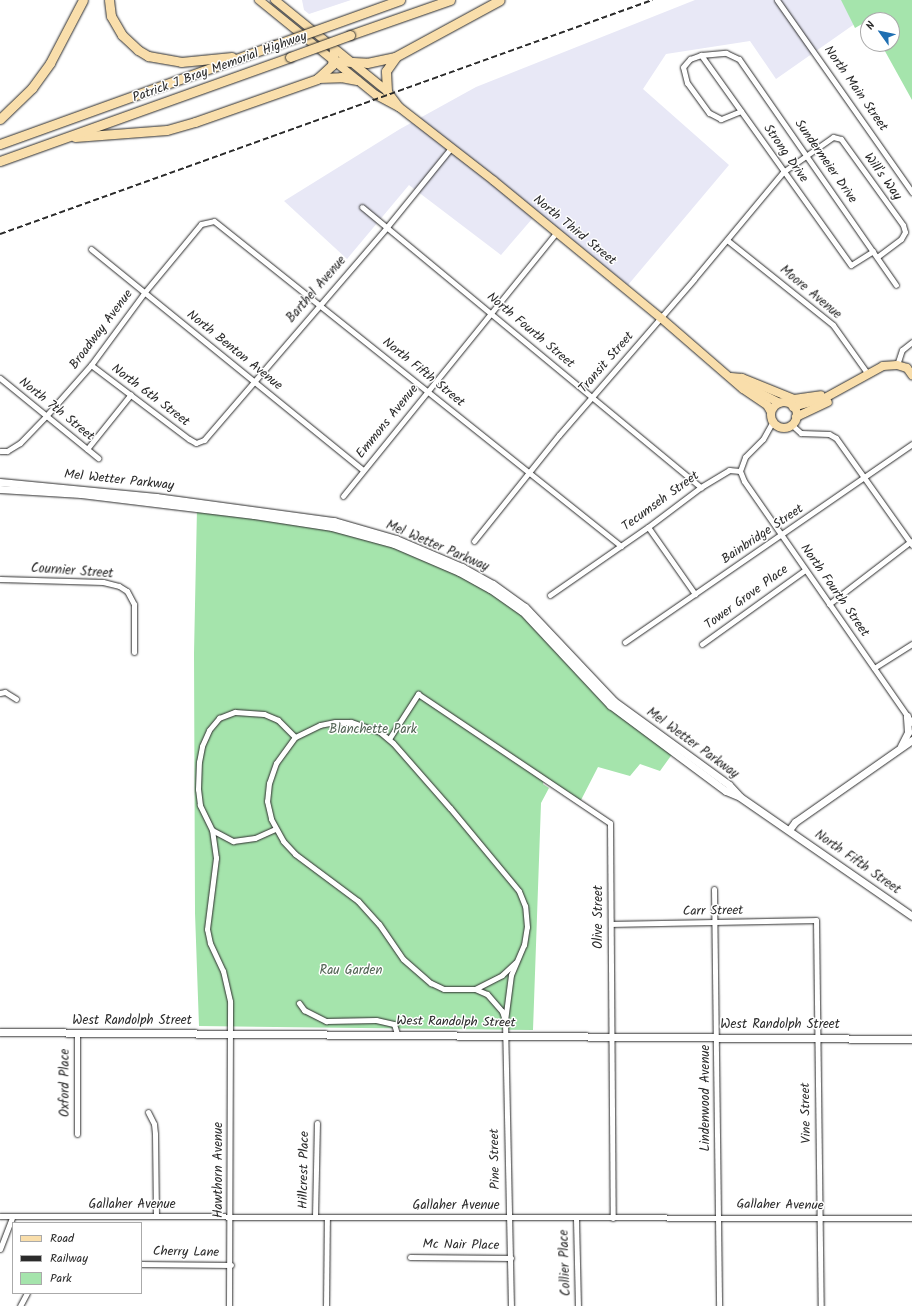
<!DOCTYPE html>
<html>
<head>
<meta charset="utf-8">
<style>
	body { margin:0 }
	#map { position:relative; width:912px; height:1306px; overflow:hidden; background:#fff; font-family:Kalam,sans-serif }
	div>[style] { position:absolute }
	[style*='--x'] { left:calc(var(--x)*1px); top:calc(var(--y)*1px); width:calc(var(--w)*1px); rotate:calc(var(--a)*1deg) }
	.built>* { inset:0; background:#e8e8f6 }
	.green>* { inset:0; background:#a5e4ac }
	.roads { filter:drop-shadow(0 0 1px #2b2b2b) drop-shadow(0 0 1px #2b2b2b) }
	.street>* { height:5px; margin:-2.5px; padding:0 2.5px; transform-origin:2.5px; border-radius:2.5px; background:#fff }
	.secondary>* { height:7px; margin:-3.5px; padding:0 3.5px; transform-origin:3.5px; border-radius:3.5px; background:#fff }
	.primary>* { height:8px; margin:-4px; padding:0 4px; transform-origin:4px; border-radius:4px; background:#f9deab }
	.primary>.ring { margin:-4px; padding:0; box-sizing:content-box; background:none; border:8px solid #f9deab; border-radius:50% }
	.highway>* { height:9px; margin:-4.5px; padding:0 4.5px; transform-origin:4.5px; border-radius:4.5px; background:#f9deab }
	.rail>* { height:2px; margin-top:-1px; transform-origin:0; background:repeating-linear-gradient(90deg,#2b2b2b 0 6px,transparent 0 9px) }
	.bridges { filter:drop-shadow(0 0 1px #2b2b2b) drop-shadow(0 0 1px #2b2b2b) }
	.highway-bridge>* { height:9px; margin:-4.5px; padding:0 4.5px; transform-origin:4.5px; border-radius:4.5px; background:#f9deab }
	span { translate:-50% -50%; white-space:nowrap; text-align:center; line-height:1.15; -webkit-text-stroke:3px #fff; paint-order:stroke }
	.street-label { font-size:13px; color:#2b2b2b }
	.park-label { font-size:13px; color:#506252 }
	.legend { position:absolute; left:12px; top:1222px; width:130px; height:72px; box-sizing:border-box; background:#fff; border:1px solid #aaa; margin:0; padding:5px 7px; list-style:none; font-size:12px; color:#2b2b2b }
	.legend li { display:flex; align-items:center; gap:8px; height:20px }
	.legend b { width:20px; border:1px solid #aaa }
	.north { position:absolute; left:860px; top:12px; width:40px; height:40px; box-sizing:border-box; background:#fff; border:1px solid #aaa; border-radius:50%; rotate:303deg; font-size:11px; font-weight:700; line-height:16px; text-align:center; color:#2b2b2b }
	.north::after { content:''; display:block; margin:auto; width:14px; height:18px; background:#1f6fb2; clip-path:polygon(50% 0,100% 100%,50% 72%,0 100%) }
</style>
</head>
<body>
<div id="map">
	<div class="built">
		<i style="clip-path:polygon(302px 0,351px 0,309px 14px,304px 10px)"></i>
		<i style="clip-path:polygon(695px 0,844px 0,856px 23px,776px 79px,750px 41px,666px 54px,643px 89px,729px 165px,628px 285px,538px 212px,501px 255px,409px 185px,347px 259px,284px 201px,400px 129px,476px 87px)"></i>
	</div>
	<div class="green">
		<i style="clip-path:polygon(841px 0,912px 0,912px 100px,881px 44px,892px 44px,892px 20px,869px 20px,855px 28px)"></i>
		<i style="clip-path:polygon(197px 508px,283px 519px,394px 544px,459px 572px,522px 611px,673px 753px,660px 771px,640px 764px,630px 776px,598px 767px,580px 802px,544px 779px,543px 784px,549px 788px,541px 803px,533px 1030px,199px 1026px,195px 913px,194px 653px)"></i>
	</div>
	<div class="roads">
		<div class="street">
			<i style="--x:777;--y:0;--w:235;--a:54.9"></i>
			<i style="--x:701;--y:55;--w:258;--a:54.5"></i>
			<i style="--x:851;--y:265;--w:26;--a:-32"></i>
			<i style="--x:741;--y:111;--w:22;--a:158"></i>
			<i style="--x:721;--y:119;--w:13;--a:-153"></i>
			<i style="--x:709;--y:113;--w:37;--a:-126"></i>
			<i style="--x:687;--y:83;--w:16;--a:-104"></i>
			<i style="--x:683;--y:67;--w:11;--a:-49"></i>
			<i style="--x:690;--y:59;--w:12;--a:-20"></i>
			<i style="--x:701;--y:55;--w:25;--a:-5"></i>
			<i style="--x:726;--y:53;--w:14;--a:25"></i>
			<i style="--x:739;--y:59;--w:275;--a:55.2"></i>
			<i style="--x:362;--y:207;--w:440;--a:39.6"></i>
			<i style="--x:727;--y:240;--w:136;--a:38.7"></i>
			<i style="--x:833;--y:325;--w:60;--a:54.5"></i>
			<i style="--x:91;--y:249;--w:350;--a:39.1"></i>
			<i style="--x:91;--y:365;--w:123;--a:37.1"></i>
			<i style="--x:189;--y:439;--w:8;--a:30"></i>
			<i style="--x:196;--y:443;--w:9;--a:-21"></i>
			<i style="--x:204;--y:440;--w:281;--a:-49.3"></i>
			<i style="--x:387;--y:227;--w:102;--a:-51"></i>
			<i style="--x:897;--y:365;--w:16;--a:-72"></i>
			<i style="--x:902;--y:350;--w:13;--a:-39"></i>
			<i style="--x:0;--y:378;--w:127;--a:39.2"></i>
			<i style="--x:792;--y:425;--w:12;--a:42"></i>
			<i style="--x:801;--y:433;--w:28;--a:2"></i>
			<i style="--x:829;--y:434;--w:8;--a:30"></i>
			<i style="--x:836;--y:438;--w:131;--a:54.6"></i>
			<i style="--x:87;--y:449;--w:70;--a:-51.3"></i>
			<i style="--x:0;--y:451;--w:7;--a:0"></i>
			<i style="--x:7;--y:451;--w:15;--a:-32"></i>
			<i style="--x:20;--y:443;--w:37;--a:-46"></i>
			<i style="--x:46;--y:416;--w:68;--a:-48.6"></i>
			<i style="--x:91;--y:365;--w:89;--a:-53.6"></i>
			<i style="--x:144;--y:293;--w:89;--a:-50.4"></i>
			<i style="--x:201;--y:224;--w:13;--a:-13"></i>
			<i style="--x:214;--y:221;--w:521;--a:38.61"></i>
			<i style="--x:740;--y:471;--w:11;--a:68"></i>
			<i style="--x:744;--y:481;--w:295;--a:55.2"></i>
			<i style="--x:740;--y:471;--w:15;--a:-70"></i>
			<i style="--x:745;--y:457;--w:25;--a:-45"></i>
			<i style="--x:763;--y:439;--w:21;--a:-61"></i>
			<i style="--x:343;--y:496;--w:340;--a:-51"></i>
			<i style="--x:648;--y:527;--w:82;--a:55"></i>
			<i style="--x:474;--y:541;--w:136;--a:-51.3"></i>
			<i style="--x:559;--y:435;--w:206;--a:-49.1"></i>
			<i style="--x:694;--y:279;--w:139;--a:-50.2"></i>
			<i style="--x:783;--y:172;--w:61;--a:-35"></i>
			<i style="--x:833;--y:137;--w:8;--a:14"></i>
			<i style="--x:841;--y:139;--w:106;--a:54.2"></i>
			<i style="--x:903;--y:225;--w:7;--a:74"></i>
			<i style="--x:905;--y:232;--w:8;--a:120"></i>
			<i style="--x:901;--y:239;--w:30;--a:143"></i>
			<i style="--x:0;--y:579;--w:103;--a:1.7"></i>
			<i style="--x:103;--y:582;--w:16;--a:14"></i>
			<i style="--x:119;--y:586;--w:9;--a:32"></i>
			<i style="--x:127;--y:591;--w:15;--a:62"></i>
			<i style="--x:134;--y:604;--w:48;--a:90"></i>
			<i style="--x:550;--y:595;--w:119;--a:-34.8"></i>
			<i style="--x:648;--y:527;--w:66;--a:-37"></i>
			<i style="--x:701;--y:487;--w:33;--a:-31"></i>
			<i style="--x:729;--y:470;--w:11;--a:5"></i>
			<i style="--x:829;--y:604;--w:103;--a:-37.5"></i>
			<i style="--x:625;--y:642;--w:349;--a:-34.6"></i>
			<i style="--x:702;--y:644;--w:127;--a:-35.7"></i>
			<i style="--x:874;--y:668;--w:45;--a:-32.3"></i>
			<i style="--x:0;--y:693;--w:5;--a:-11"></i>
			<i style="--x:5;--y:692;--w:13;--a:32"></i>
			<i style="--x:389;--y:739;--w:54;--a:-57.2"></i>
			<i style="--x:418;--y:694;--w:231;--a:33.9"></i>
			<i style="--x:610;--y:823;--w:395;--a:89.6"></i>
			<i style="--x:212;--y:830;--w:24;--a:28"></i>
			<i style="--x:233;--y:841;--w:22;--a:-8"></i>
			<i style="--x:255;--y:838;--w:22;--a:-24"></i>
			<i style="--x:714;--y:889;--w:417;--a:89.3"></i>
			<i style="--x:611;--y:924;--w:205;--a:-1.1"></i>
			<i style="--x:816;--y:920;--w:386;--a:89.3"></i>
			<i style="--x:475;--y:989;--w:13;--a:23"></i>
			<i style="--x:487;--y:994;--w:23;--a:49"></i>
			<i style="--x:502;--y:1011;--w:10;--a:73"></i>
			<i style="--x:505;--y:1021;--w:46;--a:-82.6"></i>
			<i style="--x:511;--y:975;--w:33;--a:-67"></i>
			<i style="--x:524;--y:945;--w:18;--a:-81"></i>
			<i style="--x:527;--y:927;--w:21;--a:-95"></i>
			<i style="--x:525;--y:906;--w:16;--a:-112"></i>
			<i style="--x:519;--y:891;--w:108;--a:-129.7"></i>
			<i style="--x:450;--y:808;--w:86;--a:-131.2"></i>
			<i style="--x:393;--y:743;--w:17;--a:-140"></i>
			<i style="--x:380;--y:732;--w:31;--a:-161"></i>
			<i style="--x:351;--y:722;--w:16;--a:180"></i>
			<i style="--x:335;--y:722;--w:15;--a:169"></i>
			<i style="--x:320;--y:725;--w:28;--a:154"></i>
			<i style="--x:295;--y:737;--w:32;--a:126"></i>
			<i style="--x:276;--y:763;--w:21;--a:109"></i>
			<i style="--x:269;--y:783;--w:18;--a:96"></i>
			<i style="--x:267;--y:801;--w:18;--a:77"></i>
			<i style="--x:271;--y:819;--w:25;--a:61"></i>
			<i style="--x:283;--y:841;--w:18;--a:47"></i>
			<i style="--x:295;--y:854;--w:79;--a:36.7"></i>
			<i style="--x:358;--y:901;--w:31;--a:48"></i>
			<i style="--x:379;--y:924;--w:42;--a:55.6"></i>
			<i style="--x:403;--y:959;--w:37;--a:41"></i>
			<i style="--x:431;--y:983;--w:14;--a:25"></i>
			<i style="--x:444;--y:989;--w:31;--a:0"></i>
			<i style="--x:475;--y:989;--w:30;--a:-27"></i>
			<i style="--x:502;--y:975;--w:18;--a:-43"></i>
			<i style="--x:299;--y:1003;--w:9;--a:54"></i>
			<i style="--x:304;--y:1010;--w:25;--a:27"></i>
			<i style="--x:326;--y:1021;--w:50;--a:-1.1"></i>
			<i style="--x:376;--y:1020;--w:18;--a:13"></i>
			<i style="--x:394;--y:1024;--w:10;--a:73"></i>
			<i style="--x:505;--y:1021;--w:285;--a:88.8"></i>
			<i style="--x:148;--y:1112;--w:13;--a:63"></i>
			<i style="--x:154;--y:1124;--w:10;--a:84"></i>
			<i style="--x:155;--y:1134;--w:82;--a:89.3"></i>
			<i style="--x:77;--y:1134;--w:101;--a:-90"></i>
			<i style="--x:0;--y:1216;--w:912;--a:0.13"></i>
			<i style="--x:315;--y:1217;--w:94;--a:-88.8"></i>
			<i style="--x:576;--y:1219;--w:87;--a:88.7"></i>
			<i style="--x:0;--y:1249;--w:34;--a:-69"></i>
			<i style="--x:410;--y:1257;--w:101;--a:0.6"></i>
			<i style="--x:141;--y:1264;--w:90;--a:0.6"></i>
			<i style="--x:20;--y:1306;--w:15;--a:-62"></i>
			<i style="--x:229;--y:1306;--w:305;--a:-89.8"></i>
			<i style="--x:230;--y:1001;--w:31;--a:-103"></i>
			<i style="--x:223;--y:971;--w:31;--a:-115"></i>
			<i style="--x:210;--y:943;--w:14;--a:-102"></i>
			<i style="--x:207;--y:929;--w:72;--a:-82.8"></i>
			<i style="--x:216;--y:858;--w:28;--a:-98"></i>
			<i style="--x:212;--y:830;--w:28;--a:-116"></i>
			<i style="--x:200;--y:805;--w:16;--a:-97"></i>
			<i style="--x:198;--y:789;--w:27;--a:-88"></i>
			<i style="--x:199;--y:762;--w:16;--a:-79"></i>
			<i style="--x:202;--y:746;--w:17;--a:-66"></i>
			<i style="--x:209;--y:730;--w:16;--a:-50"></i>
			<i style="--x:219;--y:718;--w:17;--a:-21"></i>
			<i style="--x:235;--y:712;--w:29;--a:4"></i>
			<i style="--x:264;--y:714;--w:15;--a:23"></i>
			<i style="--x:278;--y:720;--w:24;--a:45"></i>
			<i style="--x:326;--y:1306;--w:89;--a:-89.4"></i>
		</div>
		<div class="secondary">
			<i style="--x:0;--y:482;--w:157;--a:5.5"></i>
			<i style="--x:156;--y:497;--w:180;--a:7.7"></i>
			<i style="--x:334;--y:521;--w:65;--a:16.2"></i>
			<i style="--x:396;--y:539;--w:72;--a:23"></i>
			<i style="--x:462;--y:567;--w:35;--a:29"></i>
			<i style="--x:493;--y:584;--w:39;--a:36"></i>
			<i style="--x:525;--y:607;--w:129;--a:46.6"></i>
			<i style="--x:614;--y:701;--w:142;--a:36.1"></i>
			<i style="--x:729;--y:785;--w:16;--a:47"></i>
			<i style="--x:740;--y:797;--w:209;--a:34.7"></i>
			<i style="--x:0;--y:489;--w:81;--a:3.5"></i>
			<i style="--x:81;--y:494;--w:174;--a:6.9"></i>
			<i style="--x:254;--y:515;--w:79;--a:8.7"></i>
			<i style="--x:332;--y:527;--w:64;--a:15.3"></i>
			<i style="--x:394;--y:544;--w:71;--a:23.3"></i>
			<i style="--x:459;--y:572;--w:35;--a:29"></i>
			<i style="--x:490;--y:589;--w:39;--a:35"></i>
			<i style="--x:522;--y:611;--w:129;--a:46.9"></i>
			<i style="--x:610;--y:705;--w:144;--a:36.6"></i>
			<i style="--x:726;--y:791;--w:13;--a:23"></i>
			<i style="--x:901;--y:746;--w:16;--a:-63"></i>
			<i style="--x:908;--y:732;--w:16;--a:-94"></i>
			<i style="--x:789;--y:830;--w:10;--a:-53"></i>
			<i style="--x:795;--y:822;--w:143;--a:-35"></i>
			<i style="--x:0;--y:1032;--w:912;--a:0.44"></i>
		</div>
		<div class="primary">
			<i style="--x:259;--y:0;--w:151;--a:39.1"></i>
			<i style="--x:376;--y:95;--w:26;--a:28"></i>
			<i style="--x:399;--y:107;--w:120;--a:37.9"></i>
			<i style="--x:494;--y:181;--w:216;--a:39.4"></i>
			<i style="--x:661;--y:318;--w:108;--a:40.9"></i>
			<i style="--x:743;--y:389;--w:29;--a:34"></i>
			<i style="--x:767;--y:405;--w:8;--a:60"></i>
			<i style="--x:275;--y:0;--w:144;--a:39.1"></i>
			<i style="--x:387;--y:91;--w:20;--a:53"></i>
			<i style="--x:731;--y:377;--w:11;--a:5"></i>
			<i style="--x:742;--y:378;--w:56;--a:22"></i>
			<i style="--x:794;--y:399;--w:27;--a:-8"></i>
			<i style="--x:742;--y:384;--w:42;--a:26.6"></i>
			<i class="ring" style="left:771px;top:402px;width:18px;height:18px"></i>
			<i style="--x:793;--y:407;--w:31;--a:-15"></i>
			<i style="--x:823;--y:399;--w:68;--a:-28.8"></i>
			<i style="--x:883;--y:366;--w:14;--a:-4"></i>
			<i style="--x:897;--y:365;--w:10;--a:17"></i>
			<i style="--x:907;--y:368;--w:9;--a:54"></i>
			<i style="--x:796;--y:417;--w:35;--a:-25"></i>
		</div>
		<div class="highway">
			<i style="--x:109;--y:0;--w:16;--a:83"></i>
			<i style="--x:111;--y:16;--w:22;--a:60"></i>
			<i style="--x:122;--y:35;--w:22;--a:43"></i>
			<i style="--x:138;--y:50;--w:12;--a:31"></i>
			<i style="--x:148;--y:56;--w:34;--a:10"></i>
			<i style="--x:181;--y:62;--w:51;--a:-5.6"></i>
			<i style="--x:350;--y:35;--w:106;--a:-19.3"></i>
			<i style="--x:334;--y:61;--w:33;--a:3"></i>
			<i style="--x:367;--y:63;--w:29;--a:-12"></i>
			<i style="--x:395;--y:57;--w:119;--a:-28.5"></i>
			<i style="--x:318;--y:78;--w:23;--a:-2"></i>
			<i style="--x:341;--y:77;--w:16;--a:11"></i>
			<i style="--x:387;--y:91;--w:20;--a:-93"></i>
			<i style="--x:386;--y:71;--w:16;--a:-55"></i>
			<i style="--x:0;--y:119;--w:45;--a:-44.1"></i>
			<i style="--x:32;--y:88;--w:31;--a:-54"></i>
			<i style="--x:50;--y:63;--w:71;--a:-62.4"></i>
			<i style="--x:75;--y:137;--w:92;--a:-4.4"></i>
			<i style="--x:167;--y:130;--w:29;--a:-16"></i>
			<i style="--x:195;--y:122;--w:129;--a:-19.4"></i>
			<i style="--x:317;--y:79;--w:21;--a:-43"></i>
			<i style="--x:332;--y:65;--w:16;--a:-83"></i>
			<i style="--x:0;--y:144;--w:292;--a:-19.8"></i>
			<i style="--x:0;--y:161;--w:308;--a:-19.7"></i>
		</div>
	</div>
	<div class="rail">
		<i style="--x:0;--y:234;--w:693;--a:-19.74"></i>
	</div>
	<div class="bridges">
		<div class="highway-bridge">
			<i style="--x:275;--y:45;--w:133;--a:-19.8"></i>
			<i style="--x:290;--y:57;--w:64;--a:-20.1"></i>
		</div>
	</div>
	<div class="street-label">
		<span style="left:220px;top:68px;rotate:-20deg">Patrick J Bray Memorial Highway</span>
		<span style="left:855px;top:89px;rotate:55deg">North Main Street</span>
		<span style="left:785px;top:154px;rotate:55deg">Strong Drive</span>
		<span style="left:825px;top:162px;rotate:55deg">Sundermeier Drive</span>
		<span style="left:882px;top:177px;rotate:54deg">Will's Way</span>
		<span style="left:574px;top:231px;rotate:39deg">North Third Street</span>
		<span style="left:317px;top:290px;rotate:-49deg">Barthel Avenue</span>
		<span style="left:810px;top:293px;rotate:40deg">Moore Avenue</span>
		<span style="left:102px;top:330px;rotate:-53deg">Broadway Avenue</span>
		<span style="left:530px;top:331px;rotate:40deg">North Fourth Street</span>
		<span style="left:234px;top:351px;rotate:39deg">North Benton Avenue</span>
		<span style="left:607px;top:363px;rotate:-49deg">Transit Street</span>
		<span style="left:423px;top:373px;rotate:39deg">North Fifth Street</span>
		<span style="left:150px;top:396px;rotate:37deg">North 6th Street</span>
		<span style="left:56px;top:410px;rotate:39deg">North 7th Street</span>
		<span style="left:388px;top:422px;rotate:-51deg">Emmons Avenue</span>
		<span style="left:119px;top:481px;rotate:6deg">Mel Wetter Parkway</span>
		<span style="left:661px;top:502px;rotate:-36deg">Tecumseh Street</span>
		<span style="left:763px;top:535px;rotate:-34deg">Bainbridge Street</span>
		<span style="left:437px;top:547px;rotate:23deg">Mel Wetter Parkway</span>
		<span style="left:72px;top:572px;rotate:4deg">Cournier Street</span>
		<span style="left:834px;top:591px;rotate:55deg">North Fourth Street</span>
		<span style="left:747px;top:598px;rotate:-36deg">Tower Grove Place</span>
		<span style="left:692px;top:744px;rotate:36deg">Mel Wetter Parkway</span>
		<span style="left:857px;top:863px;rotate:35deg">North Fifth Street</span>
		<span style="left:713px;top:912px;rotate:-1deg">Carr Street</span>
		<span style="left:599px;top:917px;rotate:-90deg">Olive Street</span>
		<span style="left:132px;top:1021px">West Randolph Street</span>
		<span style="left:456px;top:1023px;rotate:1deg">West Randolph Street</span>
		<span style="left:780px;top:1025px">West Randolph Street</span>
		<span style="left:66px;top:1083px;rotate:-90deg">Oxford Place</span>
		<span style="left:706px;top:1098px;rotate:-90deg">Lindenwood Avenue</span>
		<span style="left:807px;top:1113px;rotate:-91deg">Vine Street</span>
		<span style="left:496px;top:1159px;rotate:-91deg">Pine Street</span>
		<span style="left:219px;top:1170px;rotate:-90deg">Hawthorn Avenue</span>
		<span style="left:305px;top:1170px;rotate:-89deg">Hillcrest Place</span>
		<span style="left:132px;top:1205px">Gallaher Avenue</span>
		<span style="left:456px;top:1206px">Gallaher Avenue</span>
		<span style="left:780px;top:1206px;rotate:1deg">Gallaher Avenue</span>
		<span style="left:461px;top:1246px;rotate:1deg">Mc Nair Place</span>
		<span style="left:186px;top:1253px;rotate:1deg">Cherry Lane</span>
		<span style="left:566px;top:1263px;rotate:-92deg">Collier Place</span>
	</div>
	<div class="park-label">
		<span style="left:373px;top:730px">Blanchette Park</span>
		<span style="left:351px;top:971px">Rau Garden</span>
	</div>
	<ul class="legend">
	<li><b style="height:5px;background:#f9deab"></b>Road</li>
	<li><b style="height:5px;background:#2b2b2b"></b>Railway</li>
	<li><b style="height:11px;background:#a5e4ac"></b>Park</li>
	</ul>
	<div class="north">N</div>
</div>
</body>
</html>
